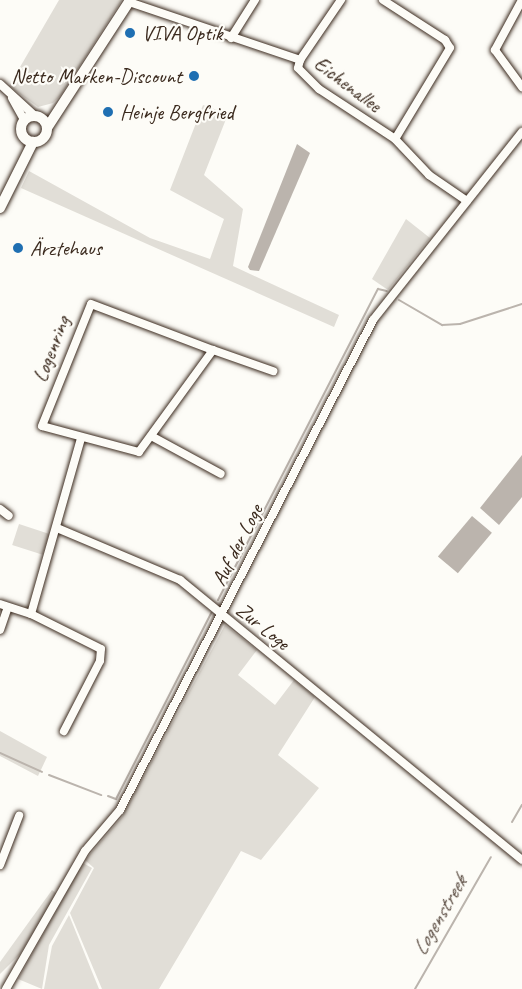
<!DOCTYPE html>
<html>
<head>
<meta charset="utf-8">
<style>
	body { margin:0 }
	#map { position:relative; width:522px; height:989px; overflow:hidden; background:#fdfcf7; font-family:Caveat,sans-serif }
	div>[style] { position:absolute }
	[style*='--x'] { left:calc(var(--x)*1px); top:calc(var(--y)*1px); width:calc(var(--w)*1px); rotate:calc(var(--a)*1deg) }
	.green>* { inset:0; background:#e1ded7; transform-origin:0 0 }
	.water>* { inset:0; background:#bbb4ad; transform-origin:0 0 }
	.stream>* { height:2px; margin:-1px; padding:0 1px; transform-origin:1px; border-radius:1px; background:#bbb4ad }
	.roads { filter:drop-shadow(0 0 2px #3b2a1e) drop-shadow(0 0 2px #3b2a1e) }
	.minor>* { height:8px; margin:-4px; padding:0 4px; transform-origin:4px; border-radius:4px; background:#fdfcf7 }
	.secondary>* { height:10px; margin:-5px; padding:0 5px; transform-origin:5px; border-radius:5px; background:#fdfcf7 }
	.secondary>.ring { margin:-5px; padding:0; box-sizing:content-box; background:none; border:10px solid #fdfcf7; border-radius:50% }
	.dots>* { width:16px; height:16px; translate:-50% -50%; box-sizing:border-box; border:3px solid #fdfcf7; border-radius:50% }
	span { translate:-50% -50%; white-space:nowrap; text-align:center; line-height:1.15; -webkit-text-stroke:4.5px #fdfcf7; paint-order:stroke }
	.poi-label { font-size:21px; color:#3b2a1e }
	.left { translate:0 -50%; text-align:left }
	.right { translate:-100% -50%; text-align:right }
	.street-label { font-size:21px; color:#3b2a1e }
	.water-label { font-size:22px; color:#615349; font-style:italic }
</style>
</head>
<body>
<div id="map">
	<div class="green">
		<i style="clip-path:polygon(59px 0,122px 0,61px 95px,53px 103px,38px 107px,9px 86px)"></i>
		<i style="clip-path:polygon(203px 105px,228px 114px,204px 175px,243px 209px,233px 266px,339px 315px,334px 327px,21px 188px,29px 171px,150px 238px,210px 259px,224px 219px,170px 190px)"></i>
		<i style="clip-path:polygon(406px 219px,430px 238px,388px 290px,372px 279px)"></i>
		<i style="left:19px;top:524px;width:32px;height:22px;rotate:18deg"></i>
		<i style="clip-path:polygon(225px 625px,257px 650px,238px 675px,275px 705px,294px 680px,315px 697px,278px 755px,319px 788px,261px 860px,241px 851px,159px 989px,102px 989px,70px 913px,94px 868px,85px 860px,122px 817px)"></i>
		<i style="clip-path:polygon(0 731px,47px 757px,38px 776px,0 756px)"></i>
		<i style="clip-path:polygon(83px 863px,92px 868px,49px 945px,42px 989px,18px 979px)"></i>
		<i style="clip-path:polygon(52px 890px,57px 894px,20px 954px,0 974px,0 962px)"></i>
		<i style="clip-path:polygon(69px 915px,99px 989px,44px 989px,52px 946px)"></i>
	</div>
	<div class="water">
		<i style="clip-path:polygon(297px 144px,310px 153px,259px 271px,250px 270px,248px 267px)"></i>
		<i style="clip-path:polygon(522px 455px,522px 497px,499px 525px,480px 508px)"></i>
		<i style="left:472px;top:516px;width:26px;height:53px;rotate:40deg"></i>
	</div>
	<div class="stream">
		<i style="--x:399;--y:300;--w:50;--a:30.2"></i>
		<i style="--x:442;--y:325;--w:18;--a:-3"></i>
		<i style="--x:460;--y:324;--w:65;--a:-17.9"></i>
		<i style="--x:218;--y:600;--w:350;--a:-62.8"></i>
		<i style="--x:378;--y:289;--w:9;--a:13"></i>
		<i style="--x:0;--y:753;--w:46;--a:24.3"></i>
		<i style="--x:49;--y:775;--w:56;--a:21"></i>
		<i style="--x:108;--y:796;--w:9;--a:21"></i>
		<i style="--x:116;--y:799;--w:209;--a:-62.9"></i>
		<i style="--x:512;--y:822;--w:20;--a:-60"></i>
		<i style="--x:415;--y:989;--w:152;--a:-60.1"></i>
	</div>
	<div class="roads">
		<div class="minor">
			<i style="--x:383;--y:0;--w:74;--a:32.8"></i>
			<i style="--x:445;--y:40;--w:9;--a:58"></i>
			<i style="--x:450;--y:48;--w:106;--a:121.1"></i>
			<i style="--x:522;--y:0;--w:57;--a:118.4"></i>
			<i style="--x:495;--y:50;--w:46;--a:53.9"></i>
			<i style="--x:129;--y:2;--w:181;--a:18.7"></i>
			<i style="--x:300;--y:60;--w:8;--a:104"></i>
			<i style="--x:298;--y:68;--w:30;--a:45"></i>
			<i style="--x:319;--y:89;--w:91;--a:33.3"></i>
			<i style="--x:395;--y:139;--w:50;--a:46.6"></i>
			<i style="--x:429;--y:175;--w:46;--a:34.4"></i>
			<i style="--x:231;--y:38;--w:45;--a:-57.7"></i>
			<i style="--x:300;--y:60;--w:73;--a:-55.7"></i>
			<i style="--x:0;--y:84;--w:47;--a:42.4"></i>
			<i style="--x:12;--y:98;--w:25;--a:61"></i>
			<i style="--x:91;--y:304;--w:130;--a:20.7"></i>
			<i style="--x:213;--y:350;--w:126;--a:126"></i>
			<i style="--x:139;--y:452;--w:100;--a:-165"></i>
			<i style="--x:42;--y:426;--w:131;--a:-68.1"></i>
			<i style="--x:213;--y:350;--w:64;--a:19.3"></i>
			<i style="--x:153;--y:437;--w:77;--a:28.6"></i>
			<i style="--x:0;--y:509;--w:11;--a:38"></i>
			<i style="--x:57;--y:528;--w:134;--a:22.9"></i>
			<i style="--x:180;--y:580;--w:442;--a:39.3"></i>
			<i style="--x:0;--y:604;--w:33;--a:18"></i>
			<i style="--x:31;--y:614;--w:182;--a:-74.1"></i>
			<i style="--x:31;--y:614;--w:78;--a:26.6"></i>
			<i style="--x:101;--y:649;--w:12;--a:95"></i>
			<i style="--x:100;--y:661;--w:79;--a:117.2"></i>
			<i style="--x:0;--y:630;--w:24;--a:-71"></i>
			<i style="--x:0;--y:865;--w:53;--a:-68.8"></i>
			<i style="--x:6;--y:989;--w:159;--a:-60.2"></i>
			<i style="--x:85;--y:851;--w:54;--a:-49.5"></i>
			<i style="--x:120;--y:810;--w:551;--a:-62.69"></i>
			<i style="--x:373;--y:320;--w:240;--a:-51.6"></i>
		</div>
		<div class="secondary">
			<i class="ring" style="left:21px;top:116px;width:16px;height:16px"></i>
			<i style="--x:47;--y:128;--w:153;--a:-57"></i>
			<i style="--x:0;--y:208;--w:74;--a:-63.4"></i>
		</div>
	</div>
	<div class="dots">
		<i style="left:130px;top:33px;background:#1f6fb2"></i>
		<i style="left:194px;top:76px;background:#1f6fb2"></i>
		<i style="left:108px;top:112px;background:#1f6fb2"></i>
		<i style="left:18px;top:248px;background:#1f6fb2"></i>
	</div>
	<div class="poi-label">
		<span class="left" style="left:142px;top:33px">VIVA Optik</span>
		<span class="right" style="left:182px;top:76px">Netto Marken-Discount</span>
		<span class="left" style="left:120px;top:112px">Heinje Bergfried</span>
		<span class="left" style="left:30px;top:248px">Ärztehaus</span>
	</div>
	<div class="street-label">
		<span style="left:348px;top:84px;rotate:37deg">Eichenallee</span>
		<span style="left:51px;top:349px;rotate:-69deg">Logenring</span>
		<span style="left:237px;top:545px;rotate:-63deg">Auf der Loge</span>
		<span style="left:263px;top:626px;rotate:39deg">Zur Loge</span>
	</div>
	<div class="water-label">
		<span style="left:440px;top:916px;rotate:-60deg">Logenstreek</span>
	</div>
</div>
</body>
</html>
